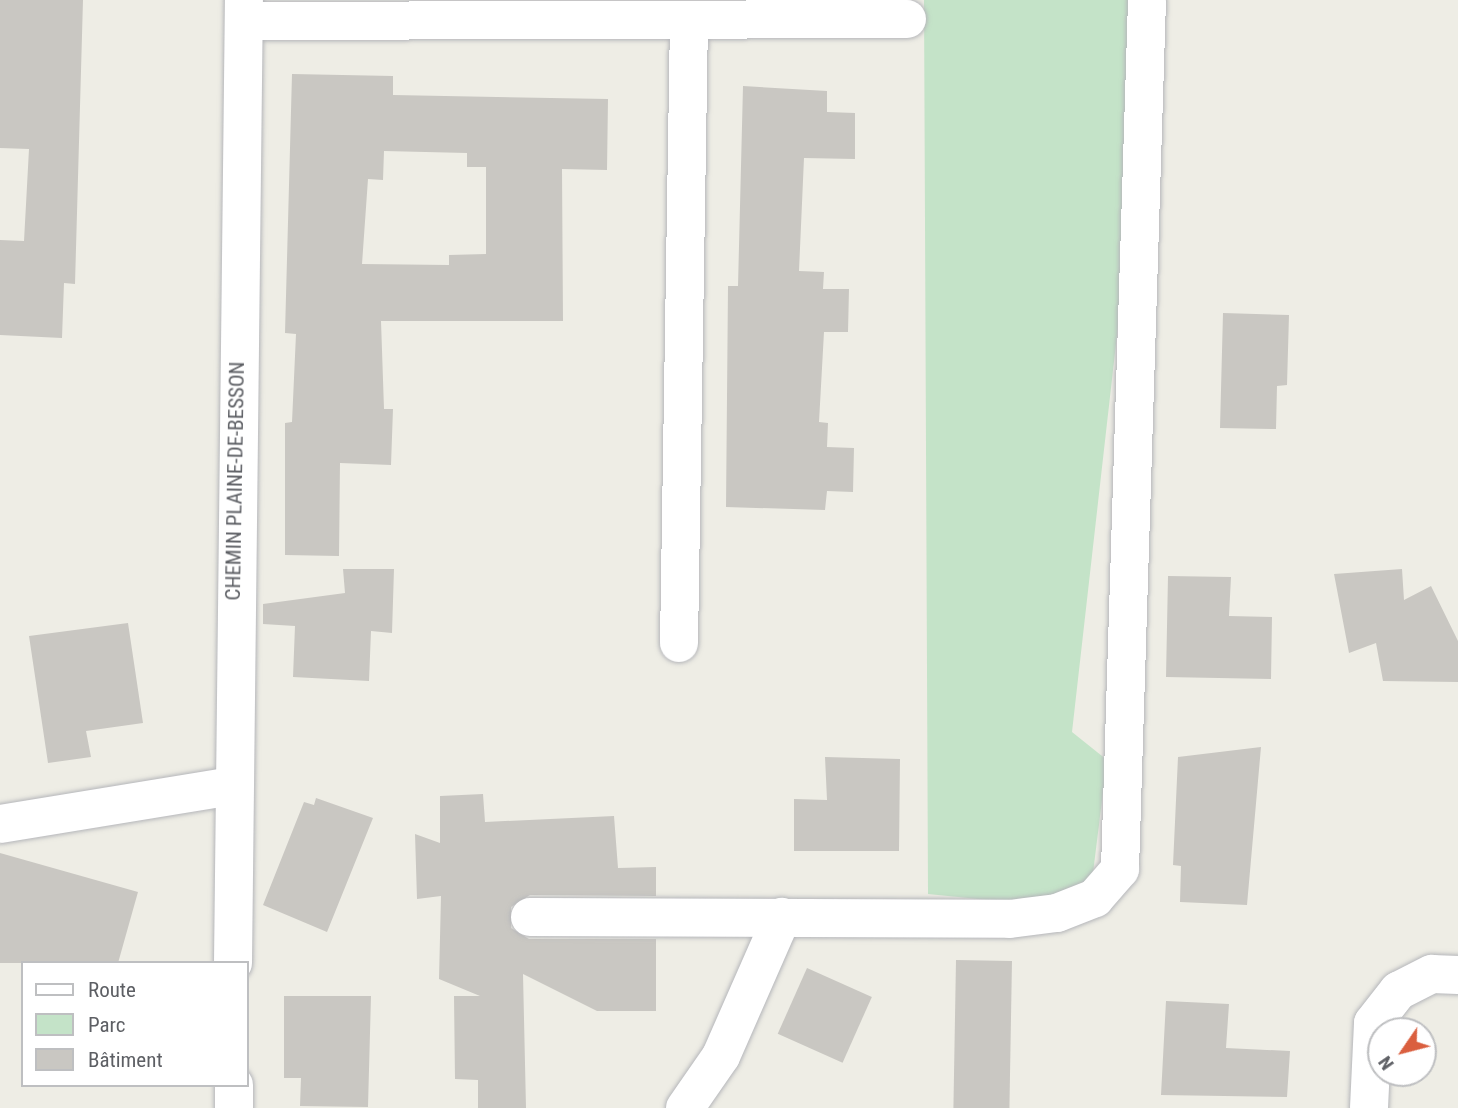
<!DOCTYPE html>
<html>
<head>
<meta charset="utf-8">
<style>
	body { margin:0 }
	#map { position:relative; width:1458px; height:1108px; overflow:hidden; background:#eeede5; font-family:"Roboto Condensed",sans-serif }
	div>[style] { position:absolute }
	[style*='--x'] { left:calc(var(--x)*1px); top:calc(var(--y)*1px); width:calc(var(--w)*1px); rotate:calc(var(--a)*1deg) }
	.green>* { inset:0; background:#c4e3c8 }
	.building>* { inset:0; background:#c9c7c2; transform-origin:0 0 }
	.roads { filter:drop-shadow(0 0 2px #b5b6ba) drop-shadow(0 0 2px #b5b6ba) }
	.minor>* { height:38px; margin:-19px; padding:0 19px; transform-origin:19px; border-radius:19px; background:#fff }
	span { translate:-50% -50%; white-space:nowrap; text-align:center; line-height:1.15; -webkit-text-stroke:7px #fff; paint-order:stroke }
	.street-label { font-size:21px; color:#5d5f64 }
	.legend { position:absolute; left:21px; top:961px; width:228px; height:126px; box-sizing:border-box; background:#fff; border:2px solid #bebfc1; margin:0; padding:9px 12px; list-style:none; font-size:21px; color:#5d5f64 }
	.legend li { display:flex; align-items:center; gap:14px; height:35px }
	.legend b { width:35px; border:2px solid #bebfc1 }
	.north { position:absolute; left:1367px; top:1017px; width:70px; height:70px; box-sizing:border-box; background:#fff; border:2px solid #bebfc1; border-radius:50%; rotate:235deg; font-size:19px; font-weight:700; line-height:28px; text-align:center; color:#5d5f64 }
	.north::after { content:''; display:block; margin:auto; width:24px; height:32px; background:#da5f3f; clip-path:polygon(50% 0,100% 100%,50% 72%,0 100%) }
</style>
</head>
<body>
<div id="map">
	<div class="green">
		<i style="clip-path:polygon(924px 0,1147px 0,1128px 238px,1072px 732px,1107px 760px,1092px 881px,1028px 904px,928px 894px)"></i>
	</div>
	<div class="building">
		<i style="clip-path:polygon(0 0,83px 0,75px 284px,64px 283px,62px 338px,0 335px,0 240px,24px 241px,29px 149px,0 148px)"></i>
		<i style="clip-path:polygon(evenodd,292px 74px,393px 76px,393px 95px,608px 99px,607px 170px,562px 169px,563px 321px,381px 321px,384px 409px,393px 409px,391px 465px,340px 463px,339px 556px,285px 555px,285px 423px,292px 422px,296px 334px,285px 333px,292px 74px,384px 151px,467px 153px,467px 167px,486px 167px,486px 254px,449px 255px,449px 265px,362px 264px,368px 179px,383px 180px,384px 151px)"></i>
		<i style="clip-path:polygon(743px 86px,827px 91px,827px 112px,855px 113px,855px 159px,804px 158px,799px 271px,824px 272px,823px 289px,849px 289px,848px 332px,824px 332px,819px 422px,828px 423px,827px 447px,854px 448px,853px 492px,827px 491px,825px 510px,726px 507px,728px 286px,738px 286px)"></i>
		<i style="clip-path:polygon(1223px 313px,1289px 315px,1287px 385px,1277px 386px,1276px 429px,1220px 428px)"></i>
		<i style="clip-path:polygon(343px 569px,394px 569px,392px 633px,371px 631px,369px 681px,293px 677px,295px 626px,263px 624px,263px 604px,345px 593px)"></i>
		<i style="clip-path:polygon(1402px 569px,1404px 600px,1431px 586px,1458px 641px,1458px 682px,1383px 681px,1376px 643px,1349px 653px,1334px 574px)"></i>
		<i style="clip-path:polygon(1168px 576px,1231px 577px,1229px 616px,1272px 617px,1271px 679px,1166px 677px)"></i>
		<i style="clip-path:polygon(128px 623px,143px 723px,86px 731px,91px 757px,48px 763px,29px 636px)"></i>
		<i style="clip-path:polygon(1261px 747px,1247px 905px,1180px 902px,1181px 866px,1173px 865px,1178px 757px)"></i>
		<i style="clip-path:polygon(825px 757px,900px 759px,899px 851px,794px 851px,794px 799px,827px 800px)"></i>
		<i style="clip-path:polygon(483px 794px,485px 822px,614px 816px,618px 868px,656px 867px,656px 896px,530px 895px,511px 907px,511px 928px,529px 939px,656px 939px,656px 1011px,597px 1011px,523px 974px,526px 1108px,478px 1108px,478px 1080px,455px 1079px,454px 996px,480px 996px,439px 979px,441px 896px,417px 899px,415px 834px,440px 843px,440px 796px)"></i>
		<i style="clip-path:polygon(316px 798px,373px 818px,327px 932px,263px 905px,304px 802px,314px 805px)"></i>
		<i style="clip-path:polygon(0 853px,138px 892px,118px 963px,0 963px)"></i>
		<i style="left:956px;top:960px;width:56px;height:148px;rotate:1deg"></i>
		<i style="left:807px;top:968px;width:71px;height:72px;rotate:24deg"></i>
		<i style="clip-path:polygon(284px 996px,371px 996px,368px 1107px,300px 1106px,301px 1078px,284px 1078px)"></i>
		<i style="clip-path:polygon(1166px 1001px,1229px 1004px,1226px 1048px,1290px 1051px,1287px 1097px,1161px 1095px)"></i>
	</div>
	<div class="roads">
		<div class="minor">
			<i style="--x:244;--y:21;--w:663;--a:-0.17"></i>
			<i style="--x:679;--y:643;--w:623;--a:-89.08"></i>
			<i style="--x:0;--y:824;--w:235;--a:-9.3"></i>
			<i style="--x:530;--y:917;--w:480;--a:0.2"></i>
			<i style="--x:1010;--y:919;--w:47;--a:-7.3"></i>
			<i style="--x:1057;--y:913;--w:41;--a:-21.5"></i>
			<i style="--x:1095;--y:898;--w:38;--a:-49"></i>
			<i style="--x:1120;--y:869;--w:869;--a:-88.22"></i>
			<i style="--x:233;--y:963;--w:963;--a:-89.35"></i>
			<i style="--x:234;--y:1085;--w:23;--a:90"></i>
			<i style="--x:685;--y:1108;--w:63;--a:-55.3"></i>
			<i style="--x:721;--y:1056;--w:152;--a:-66.3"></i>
			<i style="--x:1369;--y:1108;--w:85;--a:-87.3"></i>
			<i style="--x:1373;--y:1023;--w:41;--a:-52"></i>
			<i style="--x:1398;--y:991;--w:38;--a:-27"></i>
			<i style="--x:1432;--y:974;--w:26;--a:2"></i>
		</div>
	</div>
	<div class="street-label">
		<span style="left:235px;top:481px;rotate:-89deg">CHEMIN PLAINE-DE-BESSON</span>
	</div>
	<ul class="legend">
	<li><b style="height:9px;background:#fff"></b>Route</li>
	<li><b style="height:19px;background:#c4e3c8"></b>Parc</li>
	<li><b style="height:19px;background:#c9c7c2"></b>Bâtiment</li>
	</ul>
	<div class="north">N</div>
</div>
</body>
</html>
